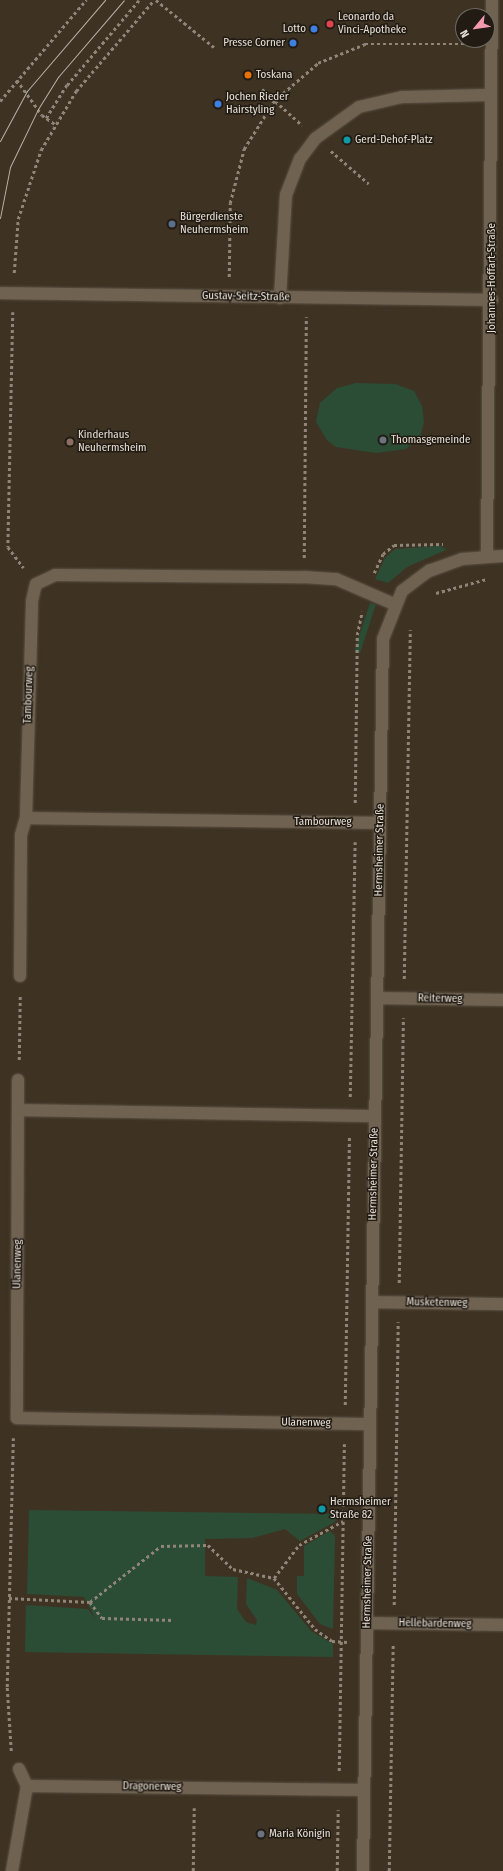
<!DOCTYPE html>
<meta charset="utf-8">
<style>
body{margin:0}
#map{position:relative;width:503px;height:1871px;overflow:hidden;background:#3e3323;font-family:"Fira Sans Condensed",sans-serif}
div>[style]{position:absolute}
.green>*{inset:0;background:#2b4d35;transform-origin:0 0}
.path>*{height:2.5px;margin-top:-1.25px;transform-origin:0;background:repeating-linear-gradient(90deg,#8f8679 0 3px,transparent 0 6px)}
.roads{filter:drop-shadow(0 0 1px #5b5144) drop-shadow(0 0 1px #5b5144)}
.lane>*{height:12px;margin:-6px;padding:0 6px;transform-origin:6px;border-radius:6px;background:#6f6251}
.street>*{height:12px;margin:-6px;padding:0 6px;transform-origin:6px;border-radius:6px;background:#6f6251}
.secondary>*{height:12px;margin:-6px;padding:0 6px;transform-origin:6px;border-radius:6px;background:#6f6251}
.tram>*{height:1px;margin:-0.5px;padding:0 0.5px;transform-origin:0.5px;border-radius:0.5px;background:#bbb3a7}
.dots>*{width:11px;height:11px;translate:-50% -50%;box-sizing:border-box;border:2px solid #211b14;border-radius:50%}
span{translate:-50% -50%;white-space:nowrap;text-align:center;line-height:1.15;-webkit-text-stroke:3px #211b14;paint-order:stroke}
.poi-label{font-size:11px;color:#e7e0d6}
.left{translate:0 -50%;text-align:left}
.right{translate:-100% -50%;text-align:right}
.street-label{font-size:11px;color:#e7e0d6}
.north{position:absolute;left:455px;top:8px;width:40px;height:40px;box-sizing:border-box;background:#211b14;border:1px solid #706a62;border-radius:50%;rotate:241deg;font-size:11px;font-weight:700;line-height:16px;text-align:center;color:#e7e0d6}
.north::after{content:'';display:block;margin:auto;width:14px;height:18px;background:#f29aae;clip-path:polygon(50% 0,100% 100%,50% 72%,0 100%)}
</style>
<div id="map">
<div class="green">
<i style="clip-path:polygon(356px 383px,395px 384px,414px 391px,422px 406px,424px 422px,420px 437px,406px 449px,376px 453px,336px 447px,327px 440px,316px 422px,320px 403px,337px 388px)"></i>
<i style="clip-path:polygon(441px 546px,446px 550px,407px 567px,388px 583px,375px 579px,385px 558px,395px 549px)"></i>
<i style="left:370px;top:603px;width:6px;height:51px;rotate:18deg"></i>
<i style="clip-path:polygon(29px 1510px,336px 1514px,335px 1522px,300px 1541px,285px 1529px,252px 1538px,205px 1539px,205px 1576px,238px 1577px,237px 1609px,246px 1622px,256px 1625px,257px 1620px,246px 1604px,247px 1578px,277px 1590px,311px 1631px,333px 1644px,333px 1657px,25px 1652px,26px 1605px,88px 1609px,96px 1620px,84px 1597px,27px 1594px)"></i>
<i style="clip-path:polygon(330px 1531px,335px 1536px,333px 1629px,320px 1624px,297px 1594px,297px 1576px,304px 1576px,304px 1546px)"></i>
</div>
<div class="path">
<i style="left:156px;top:0;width:76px;rotate:39.1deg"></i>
<i style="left:17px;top:80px;width:43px;rotate:54.5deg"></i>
<i style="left:42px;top:115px;width:16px;rotate:35deg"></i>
<i style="left:262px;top:89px;width:54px;rotate:42deg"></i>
<i style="left:0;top:101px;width:133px;rotate:-49.6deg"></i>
<i style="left:46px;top:118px;width:39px;rotate:-58deg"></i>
<i style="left:67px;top:85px;width:111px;rotate:-49.7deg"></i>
<i style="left:331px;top:151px;width:50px;rotate:41deg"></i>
<i style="left:14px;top:273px;width:54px;rotate:-85.8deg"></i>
<i style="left:18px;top:219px;width:73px;rotate:-71.6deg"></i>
<i style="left:41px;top:150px;width:69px;rotate:-59.3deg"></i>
<i style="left:76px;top:91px;width:120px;rotate:-49.4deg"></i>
<i style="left:229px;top:277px;width:74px;rotate:-89.2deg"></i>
<i style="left:230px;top:203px;width:56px;rotate:-75.5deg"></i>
<i style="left:244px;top:149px;width:57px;rotate:-58deg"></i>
<i style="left:274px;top:101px;width:58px;rotate:-40.8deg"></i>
<i style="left:318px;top:63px;width:51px;rotate:-22deg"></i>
<i style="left:365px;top:44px;width:108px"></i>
<i style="left:13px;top:312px;width:235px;rotate:91.2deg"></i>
<i style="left:8px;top:547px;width:26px;rotate:53deg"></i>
<i style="left:304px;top:558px;width:241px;rotate:-89.5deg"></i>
<i style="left:374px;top:573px;width:21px;rotate:-65deg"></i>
<i style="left:383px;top:554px;width:14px;rotate:-39deg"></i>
<i style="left:394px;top:545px;width:49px;rotate:-1.2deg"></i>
<i style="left:436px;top:593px;width:53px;rotate:-15.4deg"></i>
<i style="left:355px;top:803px;width:168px;rotate:-89.3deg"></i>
<i style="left:357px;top:635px;width:24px;rotate:-78deg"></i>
<i style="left:404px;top:979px;width:349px;rotate:-89deg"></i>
<i style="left:19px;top:1060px;width:65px;rotate:-89.1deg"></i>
<i style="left:350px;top:1097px;width:255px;rotate:-88.9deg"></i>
<i style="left:399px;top:1283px;width:265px;rotate:-89.1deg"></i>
<i style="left:345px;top:1405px;width:269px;rotate:-89.1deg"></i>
<i style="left:274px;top:1578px;width:41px;rotate:-52.9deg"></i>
<i style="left:299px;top:1545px;width:50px;rotate:-28.6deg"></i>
<i style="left:9px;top:1598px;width:81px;rotate:2.8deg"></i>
<i style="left:90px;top:1602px;width:90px;rotate:-38.3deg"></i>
<i style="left:161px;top:1546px;width:47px;rotate:-1.2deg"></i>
<i style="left:208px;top:1545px;width:35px;rotate:44deg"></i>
<i style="left:233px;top:1569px;width:42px;rotate:12.4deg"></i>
<i style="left:274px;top:1578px;width:65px;rotate:51.2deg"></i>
<i style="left:315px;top:1629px;width:21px;rotate:35deg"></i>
<i style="left:332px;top:1641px;width:15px;rotate:4deg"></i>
<i style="left:90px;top:1602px;width:20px;rotate:53deg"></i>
<i style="left:102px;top:1618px;width:72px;rotate:1.6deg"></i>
<i style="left:394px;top:1605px;width:283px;rotate:-89.2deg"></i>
<i style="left:11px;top:1751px;width:64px;rotate:-93.6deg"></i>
<i style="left:7px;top:1687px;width:249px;rotate:-88.6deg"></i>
<i style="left:339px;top:1771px;width:327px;rotate:-89.1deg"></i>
<i style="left:193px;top:1871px;width:63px;rotate:-89.1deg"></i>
<i style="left:337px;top:1871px;width:61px;rotate:-89.1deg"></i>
<i style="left:389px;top:1871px;width:227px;rotate:-89deg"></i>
</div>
<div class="roads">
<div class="lane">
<i style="left:280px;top:298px;width:103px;rotate:-86.7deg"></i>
<i style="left:286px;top:195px;width:39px;rotate:-69deg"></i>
<i style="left:300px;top:159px;width:26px;rotate:-53deg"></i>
<i style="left:316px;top:138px;width:53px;rotate:-35.8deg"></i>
<i style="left:359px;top:107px;width:44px;rotate:-13.1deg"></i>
<i style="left:402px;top:97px;width:89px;rotate:-1.3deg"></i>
</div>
<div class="street">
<i style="left:0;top:293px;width:492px;rotate:0.8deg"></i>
<i style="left:487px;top:557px;width:557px;rotate:-89.49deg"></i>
<i style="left:26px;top:818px;width:354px;rotate:0.8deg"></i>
<i style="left:20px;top:976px;width:141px;rotate:-89.6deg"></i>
<i style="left:21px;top:835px;width:18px;rotate:-74deg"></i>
<i style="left:26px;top:818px;width:217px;rotate:-88.4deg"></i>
<i style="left:32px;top:601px;width:17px;rotate:-77deg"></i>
<i style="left:36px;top:584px;width:21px;rotate:-25deg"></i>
<i style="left:55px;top:575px;width:249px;rotate:0.5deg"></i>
<i style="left:304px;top:577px;width:32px;rotate:4deg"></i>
<i style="left:336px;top:579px;width:63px;rotate:23.3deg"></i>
<i style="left:377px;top:998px;width:126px;rotate:0.9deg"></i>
<i style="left:18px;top:1080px;width:338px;rotate:90.2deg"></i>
<i style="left:17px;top:1418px;width:353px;rotate:1deg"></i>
<i style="left:20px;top:1110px;width:355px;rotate:1deg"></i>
<i style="left:372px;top:1302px;width:131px;rotate:0.9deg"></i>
<i style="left:368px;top:1623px;width:135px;rotate:0.8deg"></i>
<i style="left:19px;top:1769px;width:19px;rotate:65deg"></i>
<i style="left:27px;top:1786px;width:337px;rotate:0.7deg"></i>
<i style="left:12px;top:1871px;width:86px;rotate:-80deg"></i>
</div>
<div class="secondary">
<i style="left:363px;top:1871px;width:1232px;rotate:-89.07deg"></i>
<i style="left:383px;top:639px;width:52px;rotate:-68.4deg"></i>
<i style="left:402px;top:591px;width:34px;rotate:-37deg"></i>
<i style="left:429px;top:571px;width:35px;rotate:-20deg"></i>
<i style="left:462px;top:559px;width:41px;rotate:-4.2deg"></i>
</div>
</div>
<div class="tram">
<i style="left:0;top:141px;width:57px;rotate:-61.6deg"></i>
<i style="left:27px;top:91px;width:120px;rotate:-49.4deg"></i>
<i style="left:0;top:218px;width:52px;rotate:-78.9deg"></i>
<i style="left:10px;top:167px;width:64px;rotate:-64.2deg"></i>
<i style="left:38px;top:109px;width:38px;rotate:-58deg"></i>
<i style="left:58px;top:77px;width:101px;rotate:-49.4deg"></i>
</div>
<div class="dots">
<i style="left:330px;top:24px;background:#e0444e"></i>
<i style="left:314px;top:29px;background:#3f7fe0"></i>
<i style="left:293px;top:43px;background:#3f7fe0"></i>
<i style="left:248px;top:75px;background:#e8710a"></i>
<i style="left:218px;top:104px;background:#3f7fe0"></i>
<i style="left:347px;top:140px;background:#0f9aa8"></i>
<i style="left:172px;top:224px;background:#5c6f8a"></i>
<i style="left:383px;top:440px;background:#6b7280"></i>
<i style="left:70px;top:442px;background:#8d6e63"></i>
<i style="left:322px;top:1509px;background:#0f9aa8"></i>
<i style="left:261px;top:1834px;background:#6b7280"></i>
</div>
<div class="poi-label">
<span class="left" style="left:338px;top:24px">Leonardo da<br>Vinci-Apotheke</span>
<span class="right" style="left:306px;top:29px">Lotto</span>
<span class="right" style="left:285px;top:43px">Presse Corner</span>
<span class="left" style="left:256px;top:75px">Toskana</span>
<span class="left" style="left:226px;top:104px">Jochen Rieder<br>Hairstyling</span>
<span class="left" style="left:355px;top:140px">Gerd-Dehof-Platz</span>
<span class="left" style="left:180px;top:224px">Bürgerdienste<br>Neuhermsheim</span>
<span class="left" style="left:78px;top:442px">Kinderhaus<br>Neuhermsheim</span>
<span class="left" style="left:391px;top:440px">Thomasgemeinde</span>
<span class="left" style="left:330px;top:1509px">Hermsheimer<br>Straße 82</span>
<span class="left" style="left:269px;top:1834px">Maria Königin</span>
</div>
<div class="street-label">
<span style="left:492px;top:278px;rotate:-90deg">Johannes-Hoffart-Straße</span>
<span style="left:246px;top:297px;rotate:1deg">Gustav-Seitz-Straße</span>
<span style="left:29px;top:695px;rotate:-88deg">Tambourweg</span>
<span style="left:323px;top:822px">Tambourweg</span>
<span style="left:380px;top:850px;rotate:-89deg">Hermsheimer Straße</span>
<span style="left:440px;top:999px;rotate:1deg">Reiterweg</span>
<span style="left:374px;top:1174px;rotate:-89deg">Hermsheimer Straße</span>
<span style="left:18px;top:1264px;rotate:-89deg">Ulanenweg</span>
<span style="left:437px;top:1303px;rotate:1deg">Musketenweg</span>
<span style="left:306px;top:1423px;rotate:1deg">Ulanenweg</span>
<span style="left:368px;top:1582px;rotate:-89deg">Hermsheimer Straße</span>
<span style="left:435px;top:1624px;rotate:1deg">Hellebardenweg</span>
<span style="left:152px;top:1787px;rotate:1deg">Dragonerweg</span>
</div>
<div class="north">N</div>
</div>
